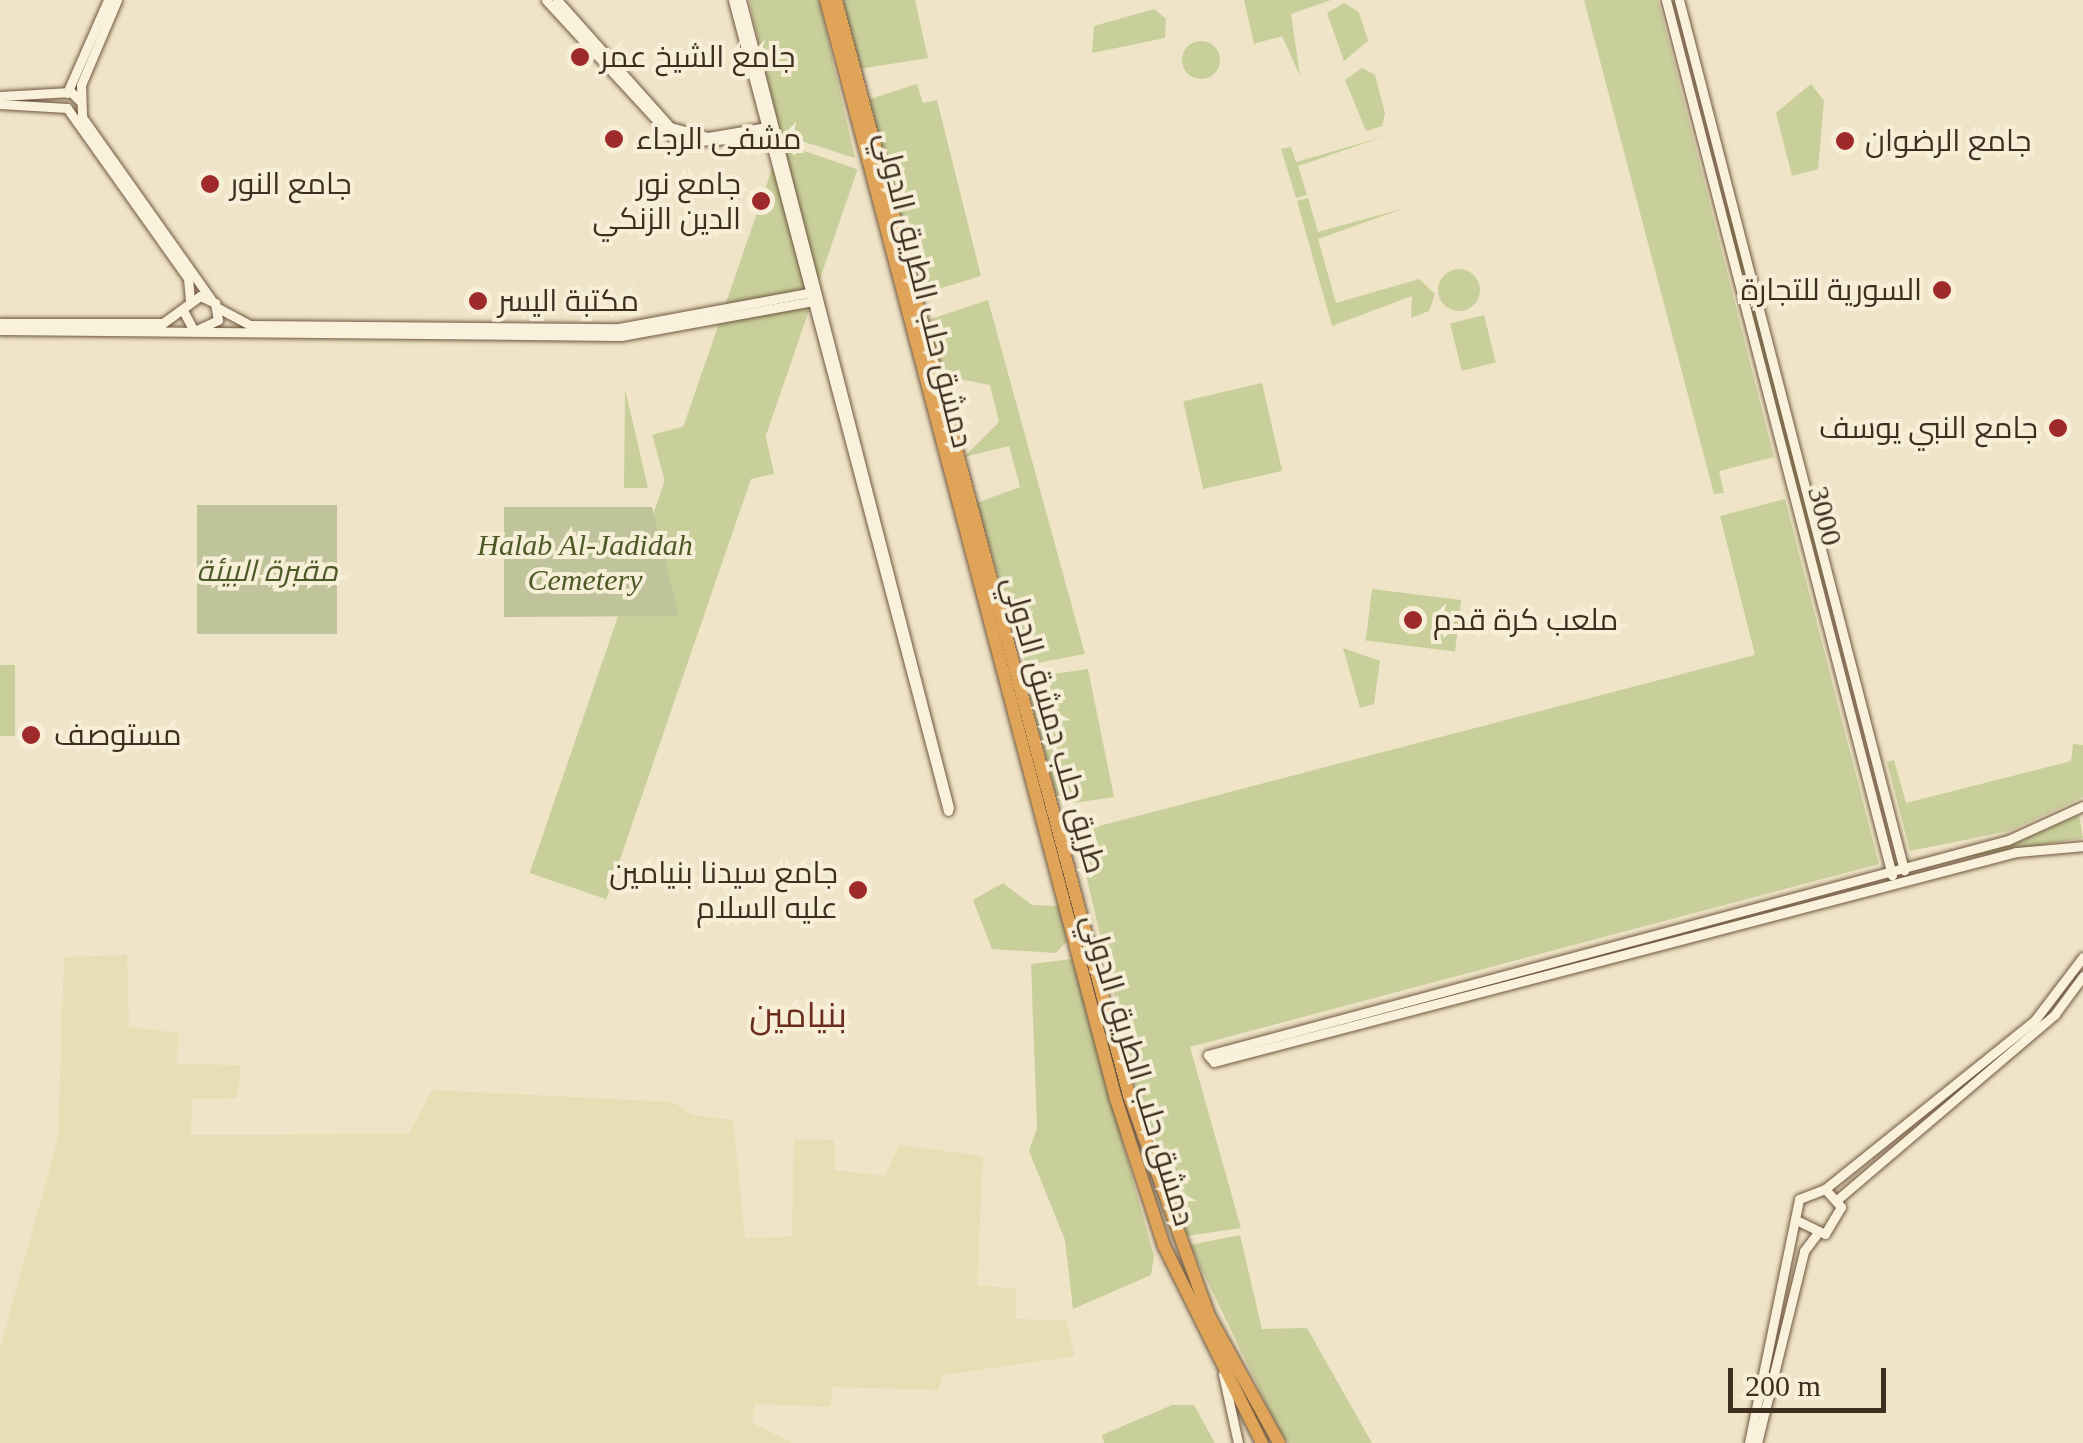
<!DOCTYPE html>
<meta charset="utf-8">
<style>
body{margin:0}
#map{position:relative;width:2083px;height:1443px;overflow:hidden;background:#f0e4c8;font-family:"Times New Roman",Cairo,serif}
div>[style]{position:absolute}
.farmland>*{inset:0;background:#e6deb5}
.green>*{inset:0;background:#c9cf9b;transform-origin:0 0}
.round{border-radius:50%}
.cemetery>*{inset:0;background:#bfc49a;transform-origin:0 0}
.roads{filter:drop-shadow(0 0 2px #6f573f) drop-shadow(0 0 2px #6f573f)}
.secondary>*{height:9px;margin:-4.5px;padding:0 4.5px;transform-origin:4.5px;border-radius:4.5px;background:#faf1dc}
.highway>*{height:12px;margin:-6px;padding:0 6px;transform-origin:6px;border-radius:6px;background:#e0a458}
.dots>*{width:28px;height:28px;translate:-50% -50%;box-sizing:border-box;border:5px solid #f7eed8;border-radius:50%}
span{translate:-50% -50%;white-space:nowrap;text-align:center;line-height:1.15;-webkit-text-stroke:8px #f7eed8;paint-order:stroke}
.poi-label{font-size:30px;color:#3d2e20}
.left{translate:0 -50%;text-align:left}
.right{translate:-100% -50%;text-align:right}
.street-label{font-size:30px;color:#3d2e20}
.park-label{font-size:30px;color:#4d5a26;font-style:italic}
.quarter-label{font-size:35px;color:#6b2e1e}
.scale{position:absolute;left:1728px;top:1368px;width:158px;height:45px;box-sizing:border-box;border:5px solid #3d2e20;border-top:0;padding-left:12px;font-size:30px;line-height:35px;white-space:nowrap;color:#3d2e20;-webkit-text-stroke:8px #f7eed8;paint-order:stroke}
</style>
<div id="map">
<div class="farmland">
<i style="clip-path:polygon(127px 955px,129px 1027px,178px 1033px,177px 1064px,241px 1065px,237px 1098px,192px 1099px,191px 1135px,409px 1134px,432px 1090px,673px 1102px,692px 1115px,733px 1120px,745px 1239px,792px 1236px,794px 1139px,834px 1140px,834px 1170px,885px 1176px,899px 1145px,983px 1156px,977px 1285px,1016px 1289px,1016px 1319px,1066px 1320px,1075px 1356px,943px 1375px,938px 1390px,832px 1387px,831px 1407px,754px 1404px,753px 1423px,792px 1443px,0 1443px,0 1348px,58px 1138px,64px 957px)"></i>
</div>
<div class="green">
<i style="clip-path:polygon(749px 0,819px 0,855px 158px,779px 134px)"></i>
<i style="clip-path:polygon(842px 0,915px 0,928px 58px,859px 69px)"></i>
<i style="clip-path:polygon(1244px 0,1331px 0,1291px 14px,1300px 76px,1282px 36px,1254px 44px)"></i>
<i style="clip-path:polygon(1584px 0,1658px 0,1774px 457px,1719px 471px,1724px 493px,1714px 494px)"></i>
<i style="clip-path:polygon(1344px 3px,1359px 12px,1368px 41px,1344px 61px,1327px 13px)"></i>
<i style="clip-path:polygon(1154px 9px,1166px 19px,1165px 38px,1092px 53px,1094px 26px)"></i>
<i class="round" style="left:1182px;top:41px;width:38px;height:38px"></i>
<i style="clip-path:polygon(1362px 68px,1375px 75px,1385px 113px,1382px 126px,1366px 131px,1345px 80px)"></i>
<i style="clip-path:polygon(917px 84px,923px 103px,937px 100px,981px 276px,935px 290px,914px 275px,867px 100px)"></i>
<i style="clip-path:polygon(1811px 84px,1824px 101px,1818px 169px,1792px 176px,1776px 113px)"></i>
<i style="clip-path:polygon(1386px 136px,1298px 166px,1307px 195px,1296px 198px,1281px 149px,1291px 147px,1296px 162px)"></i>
<i style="left:781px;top:143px;width:81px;height:772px;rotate:19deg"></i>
<i style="clip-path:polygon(1308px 198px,1318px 232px,1405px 208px,1318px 239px,1336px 303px,1419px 279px,1435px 294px,1429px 311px,1411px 318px,1412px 296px,1332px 326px,1297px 201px)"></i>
<i style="clip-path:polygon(1729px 210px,1828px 594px,1826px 596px,1725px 211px)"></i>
<i class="round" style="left:1438px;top:269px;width:42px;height:42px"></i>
<i style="clip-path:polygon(988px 300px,1085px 654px,1026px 665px,976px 503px,1020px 487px,1009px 446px,964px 457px,999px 422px,990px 385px,943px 376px,928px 320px)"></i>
<i style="left:1484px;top:315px;width:49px;height:35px;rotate:76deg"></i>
<i style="left:1262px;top:383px;width:90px;height:81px;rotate:77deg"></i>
<i style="clip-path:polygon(625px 389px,648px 488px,624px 488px)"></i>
<i style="left:689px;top:425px;width:69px;height:38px;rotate:75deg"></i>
<i style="left:763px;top:425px;width:50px;height:65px;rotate:77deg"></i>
<i style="clip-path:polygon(1785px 499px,1879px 864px,1190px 1047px,1241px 1228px,1186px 1236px,1137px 1093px,1076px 832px,1755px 655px,1720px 516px)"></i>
<i style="left:1372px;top:589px;width:90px;height:52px;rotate:7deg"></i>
<i style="clip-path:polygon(1343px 648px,1380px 661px,1374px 704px,1360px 708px)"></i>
<i style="left:0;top:665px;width:15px;height:71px"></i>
<i style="clip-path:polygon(1088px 669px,1114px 797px,1067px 804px,1056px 795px,1025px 678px)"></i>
<i style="clip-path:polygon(2073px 744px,2083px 745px,2083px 797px,2009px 831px,1910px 851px,1887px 762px,1894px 760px,1906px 803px,2071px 761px)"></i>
<i style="clip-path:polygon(2079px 815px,2083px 838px,1946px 861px,2018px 842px)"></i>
<i style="clip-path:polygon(1003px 883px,1032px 905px,1058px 906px,1067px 941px,1056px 953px,992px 949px,973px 900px)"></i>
<i style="clip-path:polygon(1072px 959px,1154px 1256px,1151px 1275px,1073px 1309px,1065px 1240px,1029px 1151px,1037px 1128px,1031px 964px)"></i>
<i style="clip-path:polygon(1240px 1235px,1262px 1329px,1307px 1328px,1372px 1443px,1288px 1443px,1278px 1428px,1190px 1245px)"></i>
<i style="clip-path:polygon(1172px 1405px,1194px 1405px,1215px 1443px,1104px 1443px,1102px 1435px)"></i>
</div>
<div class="cemetery">
<i style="left:337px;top:505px;width:129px;height:140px;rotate:90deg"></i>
<i style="clip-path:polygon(504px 507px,652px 507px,679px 616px,504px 617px)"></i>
</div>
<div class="roads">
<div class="secondary">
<i style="left:117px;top:0;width:92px;rotate:113deg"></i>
<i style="left:81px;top:85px;width:32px;rotate:88deg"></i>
<i style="left:82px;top:117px;width:223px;rotate:54.7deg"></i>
<i style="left:546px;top:0;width:193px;rotate:47.3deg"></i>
<i style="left:677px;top:142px;width:92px;rotate:-3.1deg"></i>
<i style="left:557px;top:0;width:170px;rotate:48.3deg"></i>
<i style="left:670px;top:127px;width:39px;rotate:15deg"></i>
<i style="left:708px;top:137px;width:60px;rotate:-9.6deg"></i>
<i style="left:733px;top:0;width:839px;rotate:75.15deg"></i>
<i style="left:741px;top:0;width:834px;rotate:75.56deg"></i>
<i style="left:1666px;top:0;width:904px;rotate:75.52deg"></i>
<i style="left:1679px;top:0;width:899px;rotate:75.5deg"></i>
<i style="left:67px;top:93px;width:102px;rotate:-66.2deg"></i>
<i style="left:0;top:96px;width:71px;rotate:-3.2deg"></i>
<i style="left:71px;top:92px;width:11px;rotate:45deg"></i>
<i style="left:0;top:104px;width:67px;rotate:3.4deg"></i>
<i style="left:67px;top:108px;width:209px;rotate:54.6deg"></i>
<i style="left:188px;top:278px;width:22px;rotate:85deg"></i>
<i style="left:218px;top:308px;width:36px;rotate:28deg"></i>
<i style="left:250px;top:325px;width:369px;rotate:0.5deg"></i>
<i style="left:619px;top:328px;width:191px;rotate:-10.5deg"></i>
<i style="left:0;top:323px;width:163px"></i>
<i style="left:163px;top:323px;width:46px;rotate:-36.1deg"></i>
<i style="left:200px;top:296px;width:17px;rotate:25deg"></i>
<i style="left:215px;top:303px;width:17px;rotate:80deg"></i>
<i style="left:218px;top:320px;width:26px;rotate:155deg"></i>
<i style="left:194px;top:331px;width:24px;rotate:-118deg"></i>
<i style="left:0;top:330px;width:621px;rotate:0.55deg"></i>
<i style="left:621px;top:336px;width:191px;rotate:-10.3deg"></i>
<i style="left:2083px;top:806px;width:82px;rotate:155.6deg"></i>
<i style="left:2008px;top:840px;width:828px;rotate:164.96deg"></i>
<i style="left:1208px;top:1055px;width:9px;rotate:49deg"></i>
<i style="left:1214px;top:1062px;width:829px;rotate:-14.67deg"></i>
<i style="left:2016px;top:852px;width:67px;rotate:-5.1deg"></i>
<i style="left:1825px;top:1189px;width:270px;rotate:-38.8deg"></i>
<i style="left:2035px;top:1020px;width:79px;rotate:-52.7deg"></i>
<i style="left:1838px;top:1199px;width:285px;rotate:-40.4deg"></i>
<i style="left:2055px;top:1014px;width:47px;rotate:-53.6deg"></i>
<i style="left:1223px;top:1374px;width:71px;rotate:77.7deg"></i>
<i style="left:1749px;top:1443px;width:249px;rotate:-78.4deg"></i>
<i style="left:1799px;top:1199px;width:28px;rotate:-21deg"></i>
<i style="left:1825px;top:1189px;width:24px;rotate:48deg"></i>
<i style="left:1841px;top:1207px;width:31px;rotate:121deg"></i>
<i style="left:1825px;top:1234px;width:32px;rotate:-154deg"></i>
<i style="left:1757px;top:1443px;width:198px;rotate:-76.2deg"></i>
<i style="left:1804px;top:1251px;width:20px;rotate:-53deg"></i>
</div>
<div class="highway">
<i style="left:826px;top:0;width:1137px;rotate:75.22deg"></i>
<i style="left:1116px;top:1099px;width:155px;rotate:71.9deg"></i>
<i style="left:1164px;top:1246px;width:220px;rotate:63.6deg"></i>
<i style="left:836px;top:0;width:1134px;rotate:75.02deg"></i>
<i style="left:1129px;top:1095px;width:235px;rotate:70.1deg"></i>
<i style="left:1209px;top:1316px;width:145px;rotate:61.1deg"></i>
</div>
</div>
<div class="dots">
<i style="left:580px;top:57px;background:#9e2a2b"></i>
<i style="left:614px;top:139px;background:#9e2a2b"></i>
<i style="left:1845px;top:141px;background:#9e2a2b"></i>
<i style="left:210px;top:184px;background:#9e2a2b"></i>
<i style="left:761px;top:201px;background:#9e2a2b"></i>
<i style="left:1942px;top:290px;background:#9e2a2b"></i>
<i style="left:478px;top:301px;background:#9e2a2b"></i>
<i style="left:2058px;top:428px;background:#9e2a2b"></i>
<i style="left:1413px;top:620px;background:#9e2a2b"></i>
<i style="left:31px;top:735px;background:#9e2a2b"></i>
<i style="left:858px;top:890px;background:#9e2a2b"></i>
</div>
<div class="poi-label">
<span class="left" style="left:600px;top:57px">جامع الشيخ عمر</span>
<span class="left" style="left:636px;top:139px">مشفى الرجاء</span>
<span class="left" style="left:1865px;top:141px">جامع الرضوان</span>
<span class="left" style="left:230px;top:184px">جامع النور</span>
<span class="right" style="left:741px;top:201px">جامع نور<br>الدين الزنكي</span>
<span class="right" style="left:1922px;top:290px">السورية للتجارة</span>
<span class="left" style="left:498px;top:301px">مكتبة اليسر</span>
<span class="right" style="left:2038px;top:428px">جامع النبي يوسف</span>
<span class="left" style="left:1433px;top:620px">ملعب كرة قدم</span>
<span class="left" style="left:54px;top:735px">مستوصف</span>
<span class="right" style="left:838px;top:890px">جامع سيدنا بنيامين<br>عليه السلام</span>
</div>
<div class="street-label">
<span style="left:924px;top:290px;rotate:76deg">دمشق حلب الطريق الدولي</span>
<span style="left:1825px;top:516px;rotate:75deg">3000</span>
<span style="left:1054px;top:725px;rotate:74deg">طريق حلب دمشق الدولي</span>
<span style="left:1138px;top:1070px;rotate:73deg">دمشق حلب الطريق الدولي</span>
</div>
<div class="park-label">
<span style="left:585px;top:562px">Halab Al-Jadidah<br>Cemetery</span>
<span style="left:267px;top:571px">مقبرة البيئة</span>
</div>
<div class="quarter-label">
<span style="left:798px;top:1016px">بنيامين</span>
</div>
<div class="scale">200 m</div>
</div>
